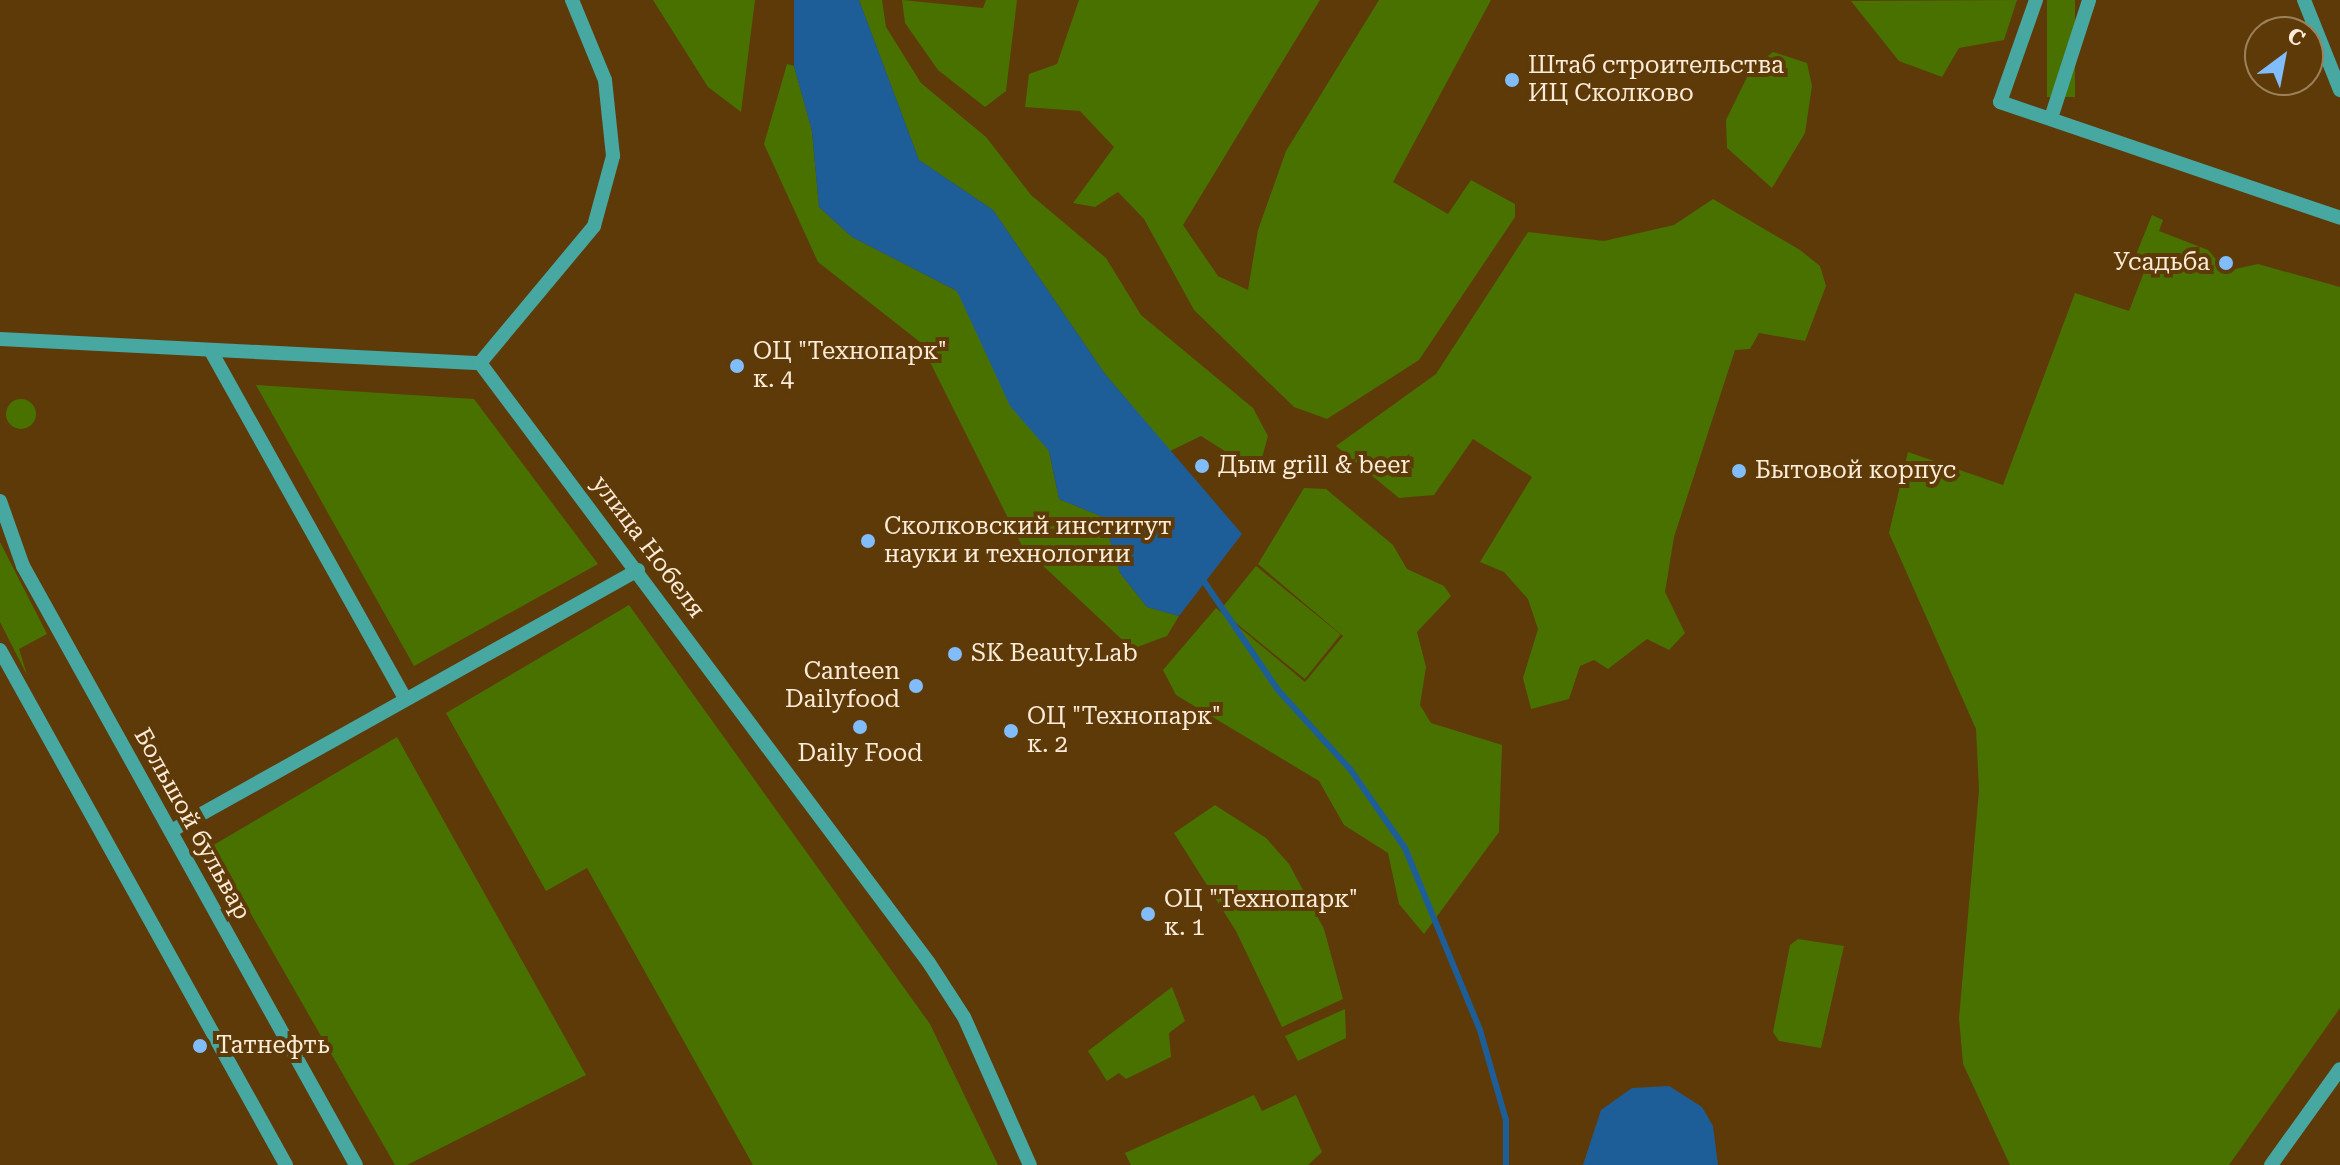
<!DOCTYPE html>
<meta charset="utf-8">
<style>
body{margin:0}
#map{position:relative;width:2340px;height:1165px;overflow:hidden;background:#5d3a08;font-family:"Roboto Serif",serif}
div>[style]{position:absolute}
.green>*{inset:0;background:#497100;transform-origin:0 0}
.round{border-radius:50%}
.water>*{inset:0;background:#1e5e98}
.stream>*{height:6px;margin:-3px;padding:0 3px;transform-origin:3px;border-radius:3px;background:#1e5e98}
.minor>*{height:14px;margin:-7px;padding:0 7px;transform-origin:7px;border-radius:7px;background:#47a7a1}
.dots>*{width:22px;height:22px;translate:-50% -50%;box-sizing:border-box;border:4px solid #5d3a08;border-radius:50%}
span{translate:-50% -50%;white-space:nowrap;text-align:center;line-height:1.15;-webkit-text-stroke:8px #5d3a08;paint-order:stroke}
.poi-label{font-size:24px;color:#fcebd8}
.left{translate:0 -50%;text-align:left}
.right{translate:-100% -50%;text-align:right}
.street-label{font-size:24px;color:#fcebd8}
.north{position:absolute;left:2244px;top:16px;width:80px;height:80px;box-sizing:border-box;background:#5d3a08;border:2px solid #9d815b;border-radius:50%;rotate:32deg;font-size:22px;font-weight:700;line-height:32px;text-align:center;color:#fcebd8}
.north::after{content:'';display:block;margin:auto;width:28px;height:36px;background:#80bdfa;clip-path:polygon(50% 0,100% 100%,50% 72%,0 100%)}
</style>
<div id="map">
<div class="green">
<i style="clip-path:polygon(653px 0,755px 0,741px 112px,708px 87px)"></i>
<i style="clip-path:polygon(859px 0,882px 0,886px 27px,921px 83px,986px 137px,1031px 195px,1106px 258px,1141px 315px,1253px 408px,1268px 436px,1258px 472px,1201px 436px,1170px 451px,1105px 374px,993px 210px,919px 160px)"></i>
<i style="clip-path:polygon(902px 0,983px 8px,986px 0,1017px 0,1006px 91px,985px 107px,938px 70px,905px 23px)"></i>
<i style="clip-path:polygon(1079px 0,1320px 0,1183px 225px,1218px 276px,1248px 290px,1258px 230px,1286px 151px,1379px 0,1491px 0,1393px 182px,1448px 214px,1471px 180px,1515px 204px,1515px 217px,1419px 360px,1327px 419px,1294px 407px,1194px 310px,1144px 219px,1118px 192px,1095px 207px,1073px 203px,1114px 147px,1080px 111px,1025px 107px,1029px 74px,1057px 64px)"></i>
<i style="clip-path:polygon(2017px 0,2004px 40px,1959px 48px,1942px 77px,1899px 61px,1851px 1px)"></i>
<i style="left:2047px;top:0;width:28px;height:97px"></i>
<i style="clip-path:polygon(1773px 52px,1807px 63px,1812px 86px,1805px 133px,1772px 188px,1727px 148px,1726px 120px,1751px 69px)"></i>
<i style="clip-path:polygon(787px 64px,794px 66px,812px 131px,819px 207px,852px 237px,957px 291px,1049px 451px,1059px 499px,1103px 517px,1120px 573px,1147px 607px,1179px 616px,1167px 636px,1132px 649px,1022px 546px,920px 342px,818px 262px,764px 144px)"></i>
<i style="clip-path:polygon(1713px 199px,1800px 250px,1820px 266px,1826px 286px,1805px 341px,1759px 333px,1750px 349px,1735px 350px,1674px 537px,1665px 592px,1685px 633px,1669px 650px,1647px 639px,1608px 669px,1594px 660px,1580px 666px,1569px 699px,1531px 709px,1523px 678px,1538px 629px,1528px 599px,1504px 572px,1480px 562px,1532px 477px,1473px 439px,1434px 495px,1399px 498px,1336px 446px,1436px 374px,1528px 232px,1604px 241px,1674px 225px)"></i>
<i style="clip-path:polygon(2152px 215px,2163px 220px,2159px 231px,2208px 250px,2226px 271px,2258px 264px,2340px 287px,2340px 1008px,2229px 1165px,2010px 1165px,1963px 1064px,1959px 1018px,1979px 790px,1976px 729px,1889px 533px,1908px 452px,2003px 485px,2075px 293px,2129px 311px,2146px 267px,2133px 262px)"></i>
<i style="clip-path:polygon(256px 385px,474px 399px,598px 564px,414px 666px)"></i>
<i class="round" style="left:6px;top:399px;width:30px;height:30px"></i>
<i style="clip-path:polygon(1304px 488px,1326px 489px,1393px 545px,1407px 569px,1444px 586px,1451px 596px,1417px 632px,1426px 667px,1420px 705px,1431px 723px,1502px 745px,1499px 832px,1424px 934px,1399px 904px,1388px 853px,1344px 825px,1319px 781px,1176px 695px,1163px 670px,1216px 608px,1305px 682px,1343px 636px,1258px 564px)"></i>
<i style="clip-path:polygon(0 542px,47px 634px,19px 649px,27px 675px,0 622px)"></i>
<i style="left:1256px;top:566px;width:109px;height:57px;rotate:39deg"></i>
<i style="clip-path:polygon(629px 605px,930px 1024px,998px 1165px,753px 1165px,587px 868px,546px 891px,446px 713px)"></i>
<i style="clip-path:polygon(397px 737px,586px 1075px,407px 1165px,395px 1165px,212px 846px)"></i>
<i style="clip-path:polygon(1215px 805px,1266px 838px,1289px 864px,1324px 929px,1343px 999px,1282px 1027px,1236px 931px,1174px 833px)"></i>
<i style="clip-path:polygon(1798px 939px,1844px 946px,1821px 1048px,1779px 1041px,1773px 1032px,1790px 945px)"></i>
<i style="clip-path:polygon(1172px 987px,1185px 1021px,1169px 1033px,1171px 1057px,1126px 1079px,1119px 1073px,1107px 1081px,1088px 1051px)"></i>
<i style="clip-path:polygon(1345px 1009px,1346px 1038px,1298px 1061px,1285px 1036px)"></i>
<i style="clip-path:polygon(1254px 1095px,1262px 1111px,1296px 1095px,1322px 1152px,1308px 1165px,1131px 1165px,1125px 1153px)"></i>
</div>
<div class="water">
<i style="clip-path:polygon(794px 0,859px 0,919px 160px,993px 210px,1105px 374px,1242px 534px,1179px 616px,1147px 607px,1120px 573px,1103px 517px,1059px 499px,1049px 451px,1010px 406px,957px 291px,852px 237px,819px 207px,812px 131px,794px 66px)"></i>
<i style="clip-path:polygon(1669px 1086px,1702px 1107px,1713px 1126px,1718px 1165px,1583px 1165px,1601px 1110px,1632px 1088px)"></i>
</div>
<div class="stream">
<i style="left:1203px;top:580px;width:133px;rotate:55.7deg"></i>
<i style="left:1278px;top:690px;width:107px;rotate:47.7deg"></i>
<i style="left:1350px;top:769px;width:96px;rotate:55.2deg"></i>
<i style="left:1405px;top:848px;width:197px;rotate:67.6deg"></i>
<i style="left:1480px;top:1030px;width:94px;rotate:73.9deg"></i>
<i style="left:1506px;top:1120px;width:45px;rotate:90deg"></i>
</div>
<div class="minor">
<i style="left:2036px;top:0;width:108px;rotate:109.4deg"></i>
<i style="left:2000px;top:102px;width:359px;rotate:18.8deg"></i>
<i style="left:2304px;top:0;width:97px;rotate:68.2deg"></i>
<i style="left:2051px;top:118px;width:124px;rotate:-72.1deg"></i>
<i style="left:0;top:339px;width:481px;rotate:2.9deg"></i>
<i style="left:212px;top:353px;width:396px;rotate:60.8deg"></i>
<i style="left:480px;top:363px;width:749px;rotate:53.19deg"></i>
<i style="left:929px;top:963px;width:64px;rotate:57.1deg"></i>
<i style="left:964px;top:1017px;width:162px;rotate:66deg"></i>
<i style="left:480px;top:363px;width:178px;rotate:-50.2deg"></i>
<i style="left:594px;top:226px;width:73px;rotate:-74.8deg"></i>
<i style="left:613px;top:156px;width:76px;rotate:-96deg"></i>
<i style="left:605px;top:80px;width:87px;rotate:-112.4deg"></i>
<i style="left:0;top:501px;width:69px;rotate:70.5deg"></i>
<i style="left:23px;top:566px;width:685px;rotate:60.93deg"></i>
<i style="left:0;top:650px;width:589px;rotate:60.95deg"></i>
<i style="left:171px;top:831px;width:535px;rotate:-29.2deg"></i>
<i style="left:2271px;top:1165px;width:118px;rotate:-54.3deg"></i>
</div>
<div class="dots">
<i style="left:1512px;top:80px;background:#80bdfa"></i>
<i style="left:2226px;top:263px;background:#80bdfa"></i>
<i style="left:737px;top:366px;background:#80bdfa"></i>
<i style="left:1202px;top:466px;background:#80bdfa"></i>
<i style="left:1739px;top:471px;background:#80bdfa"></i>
<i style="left:868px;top:541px;background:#80bdfa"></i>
<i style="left:955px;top:654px;background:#80bdfa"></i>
<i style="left:916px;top:686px;background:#80bdfa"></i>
<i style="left:860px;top:727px;background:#80bdfa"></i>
<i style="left:1011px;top:731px;background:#80bdfa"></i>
<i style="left:1148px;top:914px;background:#80bdfa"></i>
<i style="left:200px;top:1046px;background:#80bdfa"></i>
</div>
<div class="poi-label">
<span class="left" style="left:1528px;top:80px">Штаб строительства<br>ИЦ Сколково</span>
<span class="right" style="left:2210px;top:263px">Усадьба</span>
<span class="left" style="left:753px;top:366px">ОЦ "Технопарк"<br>к. 4</span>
<span class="left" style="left:1218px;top:466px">Дым grill &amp; beer</span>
<span class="left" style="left:1755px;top:471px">Бытовой корпус</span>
<span class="left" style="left:884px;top:541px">Сколковский институт<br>науки и технологии</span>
<span class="left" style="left:971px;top:654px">SK Beauty.Lab</span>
<span class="right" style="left:900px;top:686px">Canteen<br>Dailyfood</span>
<span class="left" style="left:1027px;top:731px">ОЦ "Технопарк"<br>к. 2</span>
<span style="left:860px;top:754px">Daily Food</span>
<span class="left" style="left:1164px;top:914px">ОЦ "Технопарк"<br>к. 1</span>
<span class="left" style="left:216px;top:1046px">Татнефть</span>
</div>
<div class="street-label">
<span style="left:648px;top:547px;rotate:53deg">улица Нобеля</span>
<span style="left:192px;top:824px;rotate:61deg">Большой бульвар</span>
</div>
<div class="north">С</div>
</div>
